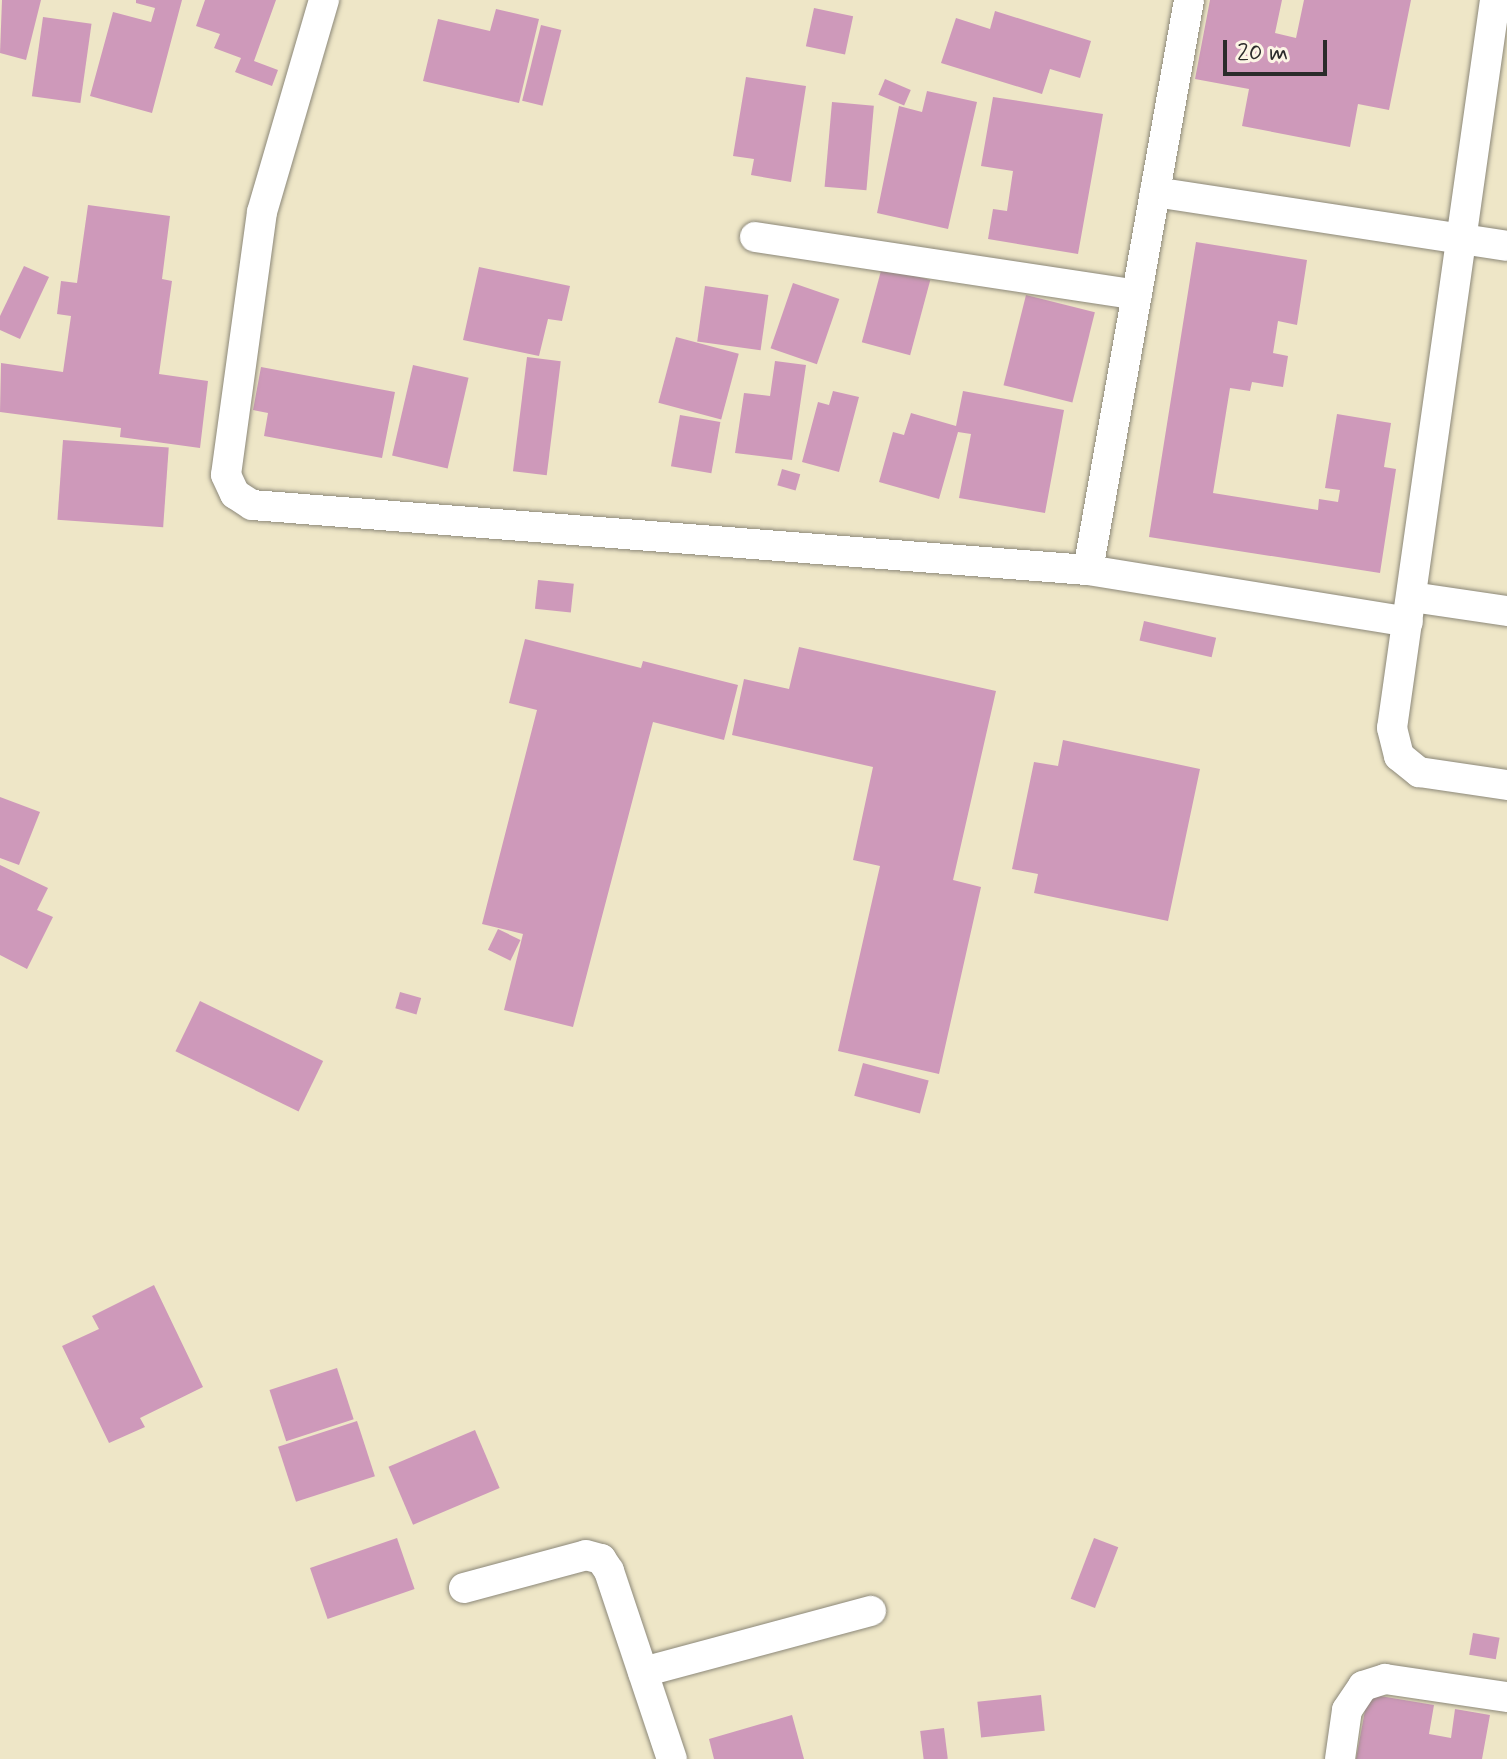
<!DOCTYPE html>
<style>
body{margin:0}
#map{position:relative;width:1507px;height:1759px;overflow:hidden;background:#eee6c7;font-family:Mynerve,sans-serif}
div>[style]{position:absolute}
.building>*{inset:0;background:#ce99ba;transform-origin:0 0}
.roads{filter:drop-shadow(0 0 2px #8c8879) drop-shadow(0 0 2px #8c8879)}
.minor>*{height:30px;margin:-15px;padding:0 15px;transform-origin:15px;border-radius:15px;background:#fff}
span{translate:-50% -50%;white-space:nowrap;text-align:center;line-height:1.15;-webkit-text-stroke:6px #fcf5e5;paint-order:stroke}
.scale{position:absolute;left:1223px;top:40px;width:104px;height:36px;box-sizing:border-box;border:4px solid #2b2b2b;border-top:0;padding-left:10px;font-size:24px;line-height:28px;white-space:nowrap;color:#2b2b2b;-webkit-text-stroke:6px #fcf5e5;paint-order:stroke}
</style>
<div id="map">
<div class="building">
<i style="clip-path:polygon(2px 0,41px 0,26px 60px,0 53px)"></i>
<i style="clip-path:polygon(136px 0,182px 0,152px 113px,90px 96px,113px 12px,151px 22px,155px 8px,136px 3px)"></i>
<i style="clip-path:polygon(205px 0,276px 0,254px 61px,278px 70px,272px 86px,235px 72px,241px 58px,214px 48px,220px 34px,196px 26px)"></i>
<i style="clip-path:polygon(1210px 0,1282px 0,1275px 33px,1296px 38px,1304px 0,1411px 0,1389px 110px,1358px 104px,1350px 147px,1242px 126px,1249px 89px,1195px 79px)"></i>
<i style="left:814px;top:8px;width:40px;height:39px;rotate:12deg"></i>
<i style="clip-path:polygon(496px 9px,539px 19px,519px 103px,423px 81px,438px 19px,490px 31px)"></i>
<i style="clip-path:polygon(995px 11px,1091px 41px,1080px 78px,1050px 69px,1042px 94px,941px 63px,956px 18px,990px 29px)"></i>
<i style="left:43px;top:17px;width:49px;height:80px;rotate:8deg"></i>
<i style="left:541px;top:25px;width:21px;height:78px;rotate:14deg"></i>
<i style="clip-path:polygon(746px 77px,806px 86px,791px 182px,751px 175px,754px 159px,733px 156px)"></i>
<i style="left:885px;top:79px;width:28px;height:17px;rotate:23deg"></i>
<i style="clip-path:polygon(927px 91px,977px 102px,948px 229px,877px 213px,899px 106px,922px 112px)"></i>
<i style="clip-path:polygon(993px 97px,1103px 114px,1078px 254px,988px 239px,993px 209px,1007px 211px,1013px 171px,981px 166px)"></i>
<i style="left:832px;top:102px;width:42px;height:85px;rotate:5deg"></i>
<i style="clip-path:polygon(88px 205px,170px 216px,162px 279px,172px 281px,159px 374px,208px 381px,200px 448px,120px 437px,121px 428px,0 412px,1px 363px,63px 372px,71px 316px,57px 314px,61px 281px,77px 283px)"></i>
<i style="clip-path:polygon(1196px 242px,1307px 260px,1297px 325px,1278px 321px,1273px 353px,1288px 356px,1283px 387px,1252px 382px,1250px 391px,1230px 388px,1213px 493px,1318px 510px,1319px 499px,1338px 502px,1340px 490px,1325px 488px,1337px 414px,1391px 423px,1384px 467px,1396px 469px,1380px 573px,1149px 537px)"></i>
<i style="clip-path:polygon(24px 266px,49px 277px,20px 339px,0 330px,0 316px)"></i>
<i style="clip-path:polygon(479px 267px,570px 286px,562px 321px,548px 319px,539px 356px,463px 340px)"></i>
<i style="left:882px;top:267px;width:50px;height:78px;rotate:15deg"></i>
<i style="left:793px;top:283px;width:49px;height:69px;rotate:19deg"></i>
<i style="left:705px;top:286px;width:64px;height:56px;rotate:8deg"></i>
<i style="left:1026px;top:295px;width:71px;height:93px;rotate:14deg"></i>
<i style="left:676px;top:337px;width:65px;height:68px;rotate:15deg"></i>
<i style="left:527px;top:357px;width:34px;height:115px;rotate:7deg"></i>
<i style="clip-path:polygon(775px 361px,806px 365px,792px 460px,735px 453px,744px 393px,770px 396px)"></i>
<i style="left:413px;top:365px;width:57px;height:93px;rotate:13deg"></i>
<i style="clip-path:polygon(261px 367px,395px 392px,382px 458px,264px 436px,268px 413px,253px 410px)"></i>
<i style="clip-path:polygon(833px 391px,859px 397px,839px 472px,802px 462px,818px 402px,829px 405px)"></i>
<i style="clip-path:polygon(963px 391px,1064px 410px,1045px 513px,959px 498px,971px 434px,958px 432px,939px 499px,879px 482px,893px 432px,904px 435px,911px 413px,956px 426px)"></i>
<i style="left:680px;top:415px;width:41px;height:52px;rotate:10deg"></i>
<i style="left:63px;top:440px;width:106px;height:80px;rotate:4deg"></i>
<i style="left:782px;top:469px;width:19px;height:17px;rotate:16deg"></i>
<i style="left:538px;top:580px;width:36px;height:29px;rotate:6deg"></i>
<i style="left:1144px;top:621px;width:74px;height:20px;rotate:13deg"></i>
<i style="clip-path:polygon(525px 639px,641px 668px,643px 661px,738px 685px,724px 740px,653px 722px,573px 1027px,504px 1010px,523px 934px,482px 924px,537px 710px,509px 703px)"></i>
<i style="clip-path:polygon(799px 647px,996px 691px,953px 880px,981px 887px,939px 1074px,838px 1051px,880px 866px,853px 860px,873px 767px,732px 735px,744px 679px,789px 689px)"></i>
<i style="clip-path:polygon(1063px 740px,1200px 769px,1168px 921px,1034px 893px,1038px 874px,1012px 869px,1034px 762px,1058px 766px)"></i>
<i style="clip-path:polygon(0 797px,40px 812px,19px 865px,0 858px)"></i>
<i style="clip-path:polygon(0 865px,48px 888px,37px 910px,53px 917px,27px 969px,0 955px)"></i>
<i style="left:498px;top:929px;width:25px;height:23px;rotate:26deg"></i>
<i style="left:400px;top:992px;width:22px;height:17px;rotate:16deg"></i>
<i style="left:200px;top:1001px;width:137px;height:56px;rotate:26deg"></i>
<i style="left:863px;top:1063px;width:68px;height:34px;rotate:15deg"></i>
<i style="clip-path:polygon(154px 1285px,203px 1387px,140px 1418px,145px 1427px,109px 1443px,62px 1346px,99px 1329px,92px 1316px)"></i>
<i style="left:337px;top:1368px;width:54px;height:71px;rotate:72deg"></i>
<i style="left:357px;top:1421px;width:58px;height:83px;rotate:72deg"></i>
<i style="left:475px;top:1430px;width:63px;height:94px;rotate:67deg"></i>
<i style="left:397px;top:1538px;width:54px;height:92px;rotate:71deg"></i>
<i style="left:1094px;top:1538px;width:26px;height:65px;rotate:21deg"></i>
<i style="left:1473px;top:1633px;width:27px;height:22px;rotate:10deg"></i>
<i style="clip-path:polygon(1368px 1694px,1434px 1705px,1429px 1734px,1451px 1738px,1455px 1709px,1490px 1715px,1482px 1759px,1356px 1759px)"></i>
<i style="left:1041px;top:1695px;width:36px;height:64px;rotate:84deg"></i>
<i style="clip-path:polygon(792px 1715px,804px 1759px,714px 1759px,709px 1739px)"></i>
<i style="left:944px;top:1728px;width:31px;height:24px;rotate:83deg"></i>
</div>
<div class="roads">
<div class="minor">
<i style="left:324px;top:0;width:221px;rotate:106.3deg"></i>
<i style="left:262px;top:212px;width:265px;rotate:97.8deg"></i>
<i style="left:226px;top:475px;width:21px;rotate:65deg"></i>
<i style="left:235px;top:494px;width:20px;rotate:33deg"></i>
<i style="left:252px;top:505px;width:839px;rotate:4.45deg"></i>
<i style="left:1088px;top:570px;width:579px;rotate:-79.95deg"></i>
<i style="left:1495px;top:0;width:735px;rotate:98.05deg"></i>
<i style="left:1392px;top:728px;width:29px;rotate:76deg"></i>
<i style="left:1399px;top:756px;width:26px;rotate:39deg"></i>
<i style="left:1419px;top:772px;width:89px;rotate:8.4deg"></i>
<i style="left:1155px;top:192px;width:356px;rotate:8.7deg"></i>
<i style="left:755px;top:237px;width:386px;rotate:8.6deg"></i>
<i style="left:1088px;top:570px;width:324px;rotate:9.2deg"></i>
<i style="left:1412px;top:597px;width:96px;rotate:8.4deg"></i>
<i style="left:464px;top:1588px;width:126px;rotate:-15.1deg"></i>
<i style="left:586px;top:1555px;width:16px;rotate:15deg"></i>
<i style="left:601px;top:1559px;width:14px;rotate:56deg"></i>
<i style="left:609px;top:1571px;width:198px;rotate:71.5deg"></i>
<i style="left:643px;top:1672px;width:236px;rotate:-15deg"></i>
<i style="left:1340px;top:1759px;width:49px;rotate:-81.9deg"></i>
<i style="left:1347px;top:1710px;width:29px;rotate:-56deg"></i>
<i style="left:1363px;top:1686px;width:23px;rotate:-18deg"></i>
<i style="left:1385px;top:1679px;width:123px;rotate:8.4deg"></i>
</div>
</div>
<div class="scale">20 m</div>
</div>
